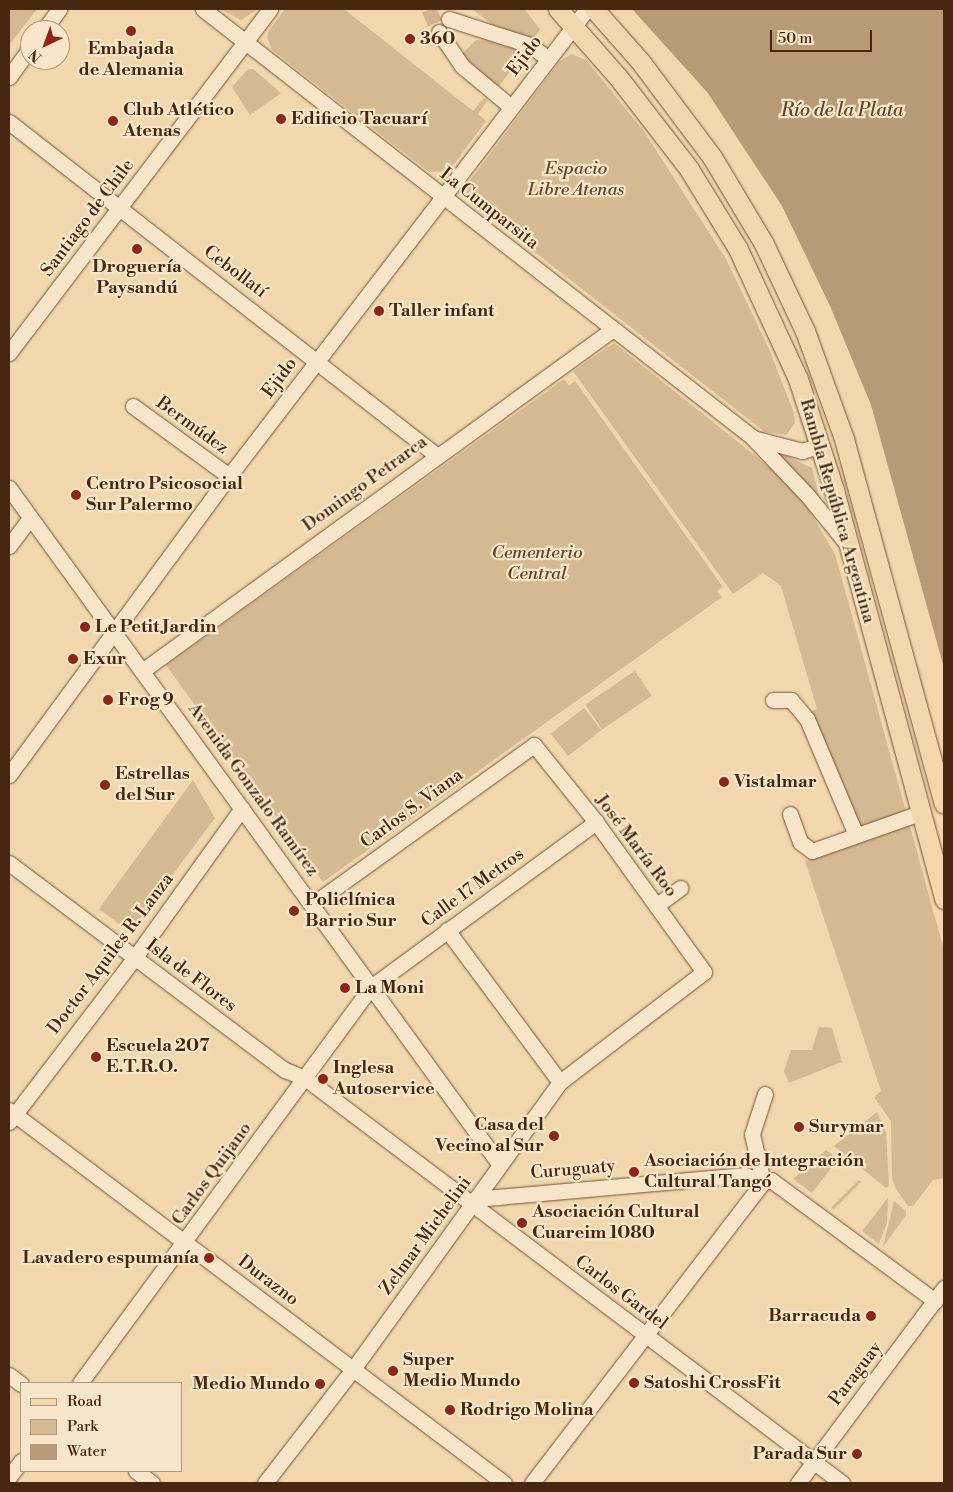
<!DOCTYPE html>
<meta charset="utf-8">
<style>
body{margin:0}
#map{position:relative;width:953px;height:1492px;overflow:hidden;background:#f1d7ab;font-family:"Libre Bodoni",serif}
div>[style]{position:absolute}
.green>*{inset:0;background:#d4b991;transform-origin:0 0}
.water>*{inset:0;background:#b79b76}
.minor-tunnel>*{height:15px;margin-top:-7.5px;transform-origin:0;background:repeating-linear-gradient(90deg,#cfb48c 0 15px,transparent 0 23px)}
.roads{filter:drop-shadow(0 0 1px #725337) drop-shadow(0 0 1px #725337)}
.minor>*{height:15px;margin:-7.5px;padding:0 7.5px;transform-origin:7.5px;border-radius:7.5px;background:#f6e5c8}
.major>*{height:19px;margin:-9.5px;padding:0 9.5px;transform-origin:9.5px;border-radius:9.5px;background:#f1d7ab}
.dots>*{width:14px;height:14px;translate:-50% -50%;box-sizing:border-box;border:2px solid #f6e5c8;border-radius:50%}
span{translate:-50% -50%;white-space:nowrap;text-align:center;line-height:1.15;-webkit-text-stroke:4.5px #f6e5c8;paint-order:stroke}
.poi-label{font-size:18px;color:#472710;font-weight:700}
.left{translate:0 -50%;text-align:left}
.right{translate:-100% -50%;text-align:right}
.street-label{font-size:18px;color:#472710}
.park-label{font-size:18px;color:#63442a;font-style:italic}
.water-label{font-size:19px;color:#63442a;font-style:italic}
.frame{position:absolute;inset:0;border:10px solid #472710;pointer-events:none}
.legend{position:absolute;left:20px;top:1382px;width:162px;height:90px;box-sizing:border-box;background:#f6e5c8;border:1px solid #b0997e;margin:0;padding:6px 9px;list-style:none;font-size:15px;color:#472710}
.legend li{display:flex;align-items:center;gap:10px;height:25px}
.legend b{width:25px;border:1px solid #b0997e}
.north{position:absolute;left:20px;top:20px;width:50px;height:50px;box-sizing:border-box;background:#f6e5c8;border:1px solid #b0997e;border-radius:50%;rotate:222deg;font-size:14px;font-weight:700;line-height:20px;text-align:center;color:#472710}
.north::after{content:'';display:block;margin:auto;width:18px;height:22px;background:#8f2418;clip-path:polygon(50% 0,100% 100%,50% 72%,0 100%)}
.scale{position:absolute;left:770px;top:30px;width:102px;height:22px;box-sizing:border-box;border:2px solid #472710;border-top:0;padding-left:6px;font-size:15px;line-height:18px;white-space:nowrap;color:#472710;-webkit-text-stroke:4px #f6e5c8;paint-order:stroke}
</style>
<div id="map">
<div class="green">
<i style="clip-path:polygon(9px 9px,37px 9px,9px 45px)"></i>
<i style="clip-path:polygon(220px 9px,258px 9px,241px 20px)"></i>
<i style="clip-path:polygon(285px 9px,344px 9px,473px 111px,484px 98px,488px 100px,478px 114px,486px 121px,449px 171px,429px 172px,272px 50px,267px 37px,269px 30px)"></i>
<i style="clip-path:polygon(472px 9px,524px 9px,540px 29px,533px 40px,497px 28px)"></i>
<i style="clip-path:polygon(476px 40px,490px 41px,525px 51px,497px 89px,467px 66px,462px 54px)"></i>
<i style="clip-path:polygon(571px 54px,586px 60px,643px 130px,726px 259px,769px 349px,794px 413px,795px 423px,786px 435px,765px 432px,468px 200px,466px 188px,471px 179px,559px 62px)"></i>
<i style="clip-path:polygon(248px 69px,253px 69px,281px 93px,250px 115px,232px 87px)"></i>
<i style="clip-path:polygon(614px 343px,783px 478px,803px 500px,835px 554px,944px 950px,944px 1178px,933px 1180px,913px 1206px,908px 1206px,896px 1189px,892px 1178px,891px 1121px,874px 1097px,881px 1091px,805px 861px,863px 839px,808px 713px,817px 709px,781px 586px,763px 573px,733px 594px,573px 371px)"></i>
<i style="clip-path:polygon(564px 379px,569px 386px,575px 381px,723px 587px,717px 591px,722px 597px,323px 882px,166px 665px)"></i>
<i style="clip-path:polygon(776px 451px,812px 468px,819px 496px,818px 497px)"></i>
<i style="left:635px;top:671px;width:30px;height:60px;rotate:56deg"></i>
<i style="left:584px;top:708px;width:28px;height:42px;rotate:52deg"></i>
<i style="clip-path:polygon(193px 780px,215px 818px,130px 932px,99px 909px)"></i>
<i style="clip-path:polygon(819px 1027px,832px 1028px,842px 1062px,789px 1083px,784px 1071px,791px 1050px,812px 1050px)"></i>
<i style="clip-path:polygon(877px 1112px,886px 1132px,889px 1186px,886px 1188px,834px 1146px)"></i>
<i style="clip-path:polygon(826px 1150px,838px 1159px,812px 1193px,793px 1179px)"></i>
<i style="left:859px;top:1180px;width:3px;height:39px;rotate:45deg"></i>
<i style="clip-path:polygon(888px 1198px,887px 1222px,879px 1244px,862px 1231px)"></i>
<i style="clip-path:polygon(894px 1201px,906px 1211px,906px 1215px,883px 1247px)"></i>
</div>
<div class="water">
<i style="clip-path:polygon(632px 9px,944px 9px,944px 668px,871px 405px,830px 306px,782px 206px,707px 92px)"></i>
</div>
<div class="minor-tunnel">
<i style="left:429px;top:9px;width:25px;rotate:67deg"></i>
</div>
<div class="roads">
<div class="minor">
<i style="left:203px;top:9px;width:696px;rotate:37.94deg"></i>
<i style="left:752px;top:437px;width:81px;rotate:46.5deg"></i>
<i style="left:808px;top:496px;width:62px;rotate:50.9deg"></i>
<i style="left:449px;top:19px;width:85px;rotate:17.8deg"></i>
<i style="left:530px;top:45px;width:21px;rotate:37deg"></i>
<i style="left:44px;top:30px;width:26px;rotate:-54deg"></i>
<i style="left:439px;top:32px;width:41px;rotate:55.9deg"></i>
<i style="left:462px;top:66px;width:64px;rotate:39.9deg"></i>
<i style="left:9px;top:77px;width:36px;rotate:-54deg"></i>
<i style="left:9px;top:122px;width:541px;rotate:37.95deg"></i>
<i style="left:9px;top:353px;width:432px;rotate:-52.8deg"></i>
<i style="left:133px;top:406px;width:119px;rotate:36.1deg"></i>
<i style="left:753px;top:438px;width:51px;rotate:14.9deg"></i>
<i style="left:802px;top:451px;width:20px;rotate:-18deg"></i>
<i style="left:9px;top:488px;width:836px;rotate:54.05deg"></i>
<i style="left:9px;top:546px;width:35px;rotate:-53deg"></i>
<i style="left:142px;top:671px;width:582px;rotate:-35.98deg"></i>
<i style="left:773px;top:700px;width:18px"></i>
<i style="left:791px;top:700px;width:25px;rotate:50deg"></i>
<i style="left:807px;top:719px;width:126px;rotate:67.1deg"></i>
<i style="left:9px;top:775px;width:371px;rotate:-53.7deg"></i>
<i style="left:229px;top:476px;width:588px;rotate:-52.53deg"></i>
<i style="left:790px;top:814px;width:30px;rotate:70deg"></i>
<i style="left:800px;top:842px;width:15px;rotate:37deg"></i>
<i style="left:812px;top:851px;width:114px;rotate:-19.4deg"></i>
<i style="left:9px;top:863px;width:345px;rotate:36.9deg"></i>
<i style="left:285px;top:1070px;width:22px;rotate:22deg"></i>
<i style="left:305px;top:1078px;width:673px;rotate:37.02deg"></i>
<i style="left:657px;top:905px;width:29px;rotate:-36deg"></i>
<i style="left:447px;top:930px;width:189px;rotate:53.4deg"></i>
<i style="left:9px;top:1110px;width:620px;rotate:37deg"></i>
<i style="left:9px;top:1122px;width:208px;rotate:-52.6deg"></i>
<i style="left:135px;top:957px;width:183px;rotate:-54.3deg"></i>
<i style="left:763px;top:1182px;width:49px;rotate:-102.9deg"></i>
<i style="left:752px;top:1134px;width:42px;rotate:-72deg"></i>
<i style="left:475px;top:1199px;width:271px;rotate:-5.1deg"></i>
<i style="left:745px;top:1175px;width:19px;rotate:21deg"></i>
<i style="left:763px;top:1182px;width:8px;rotate:-14deg"></i>
<i style="left:771px;top:1180px;width:204px;rotate:36.4deg"></i>
<i style="left:9px;top:1375px;width:15px;rotate:37deg"></i>
<i style="left:80px;top:1383px;width:493px;rotate:-53.7deg"></i>
<i style="left:372px;top:986px;width:278px;rotate:-36.2deg"></i>
<i style="left:136px;top:1471px;width:20px;rotate:37deg"></i>
<i style="left:9px;top:1477px;width:20px;rotate:-53deg"></i>
<i style="left:265px;top:1483px;width:144px;rotate:-52.3deg"></i>
<i style="left:353px;top:1369px;width:354px;rotate:-54.2deg"></i>
<i style="left:560px;top:1082px;width:181px;rotate:-37.4deg"></i>
<i style="left:704px;top:972px;width:185px;rotate:-125.8deg"></i>
<i style="left:596px;top:822px;width:99px;rotate:-128.8deg"></i>
<i style="left:534px;top:745px;width:272px;rotate:144.3deg"></i>
<i style="left:532px;top:1483px;width:379px;rotate:-52.5deg"></i>
<i style="left:798px;top:1483px;width:244px;rotate:-53.2deg"></i>
</div>
<div class="major">
<i style="left:558px;top:9px;width:91px;rotate:48.6deg"></i>
<i style="left:618px;top:77px;width:116px;rotate:52.3deg"></i>
<i style="left:689px;top:169px;width:94px;rotate:58.5deg"></i>
<i style="left:738px;top:249px;width:143px;rotate:65.2deg"></i>
<i style="left:798px;top:379px;width:117px;rotate:72deg"></i>
<i style="left:834px;top:490px;width:424px;rotate:74.9deg"></i>
<i style="left:594px;top:9px;width:69px;rotate:48.5deg"></i>
<i style="left:640px;top:61px;width:120px;rotate:53.1deg"></i>
<i style="left:712px;top:157px;width:101px;rotate:59.1deg"></i>
<i style="left:764px;top:244px;width:96px;rotate:64.8deg"></i>
<i style="left:805px;top:331px;width:115px;rotate:70.1deg"></i>
<i style="left:844px;top:439px;width:378px;rotate:74.7deg"></i>
</div>
</div>
<div class="dots">
<i style="left:131px;top:31px;background:#8f2418"></i>
<i style="left:410px;top:39px;background:#8f2418"></i>
<i style="left:281px;top:119px;background:#8f2418"></i>
<i style="left:113px;top:121px;background:#8f2418"></i>
<i style="left:137px;top:249px;background:#8f2418"></i>
<i style="left:379px;top:311px;background:#8f2418"></i>
<i style="left:76px;top:495px;background:#8f2418"></i>
<i style="left:85px;top:627px;background:#8f2418"></i>
<i style="left:73px;top:659px;background:#8f2418"></i>
<i style="left:108px;top:700px;background:#8f2418"></i>
<i style="left:724px;top:782px;background:#8f2418"></i>
<i style="left:105px;top:785px;background:#8f2418"></i>
<i style="left:294px;top:911px;background:#8f2418"></i>
<i style="left:345px;top:988px;background:#8f2418"></i>
<i style="left:96px;top:1057px;background:#8f2418"></i>
<i style="left:323px;top:1079px;background:#8f2418"></i>
<i style="left:799px;top:1127px;background:#8f2418"></i>
<i style="left:554px;top:1136px;background:#8f2418"></i>
<i style="left:634px;top:1172px;background:#8f2418"></i>
<i style="left:522px;top:1223px;background:#8f2418"></i>
<i style="left:209px;top:1258px;background:#8f2418"></i>
<i style="left:871px;top:1316px;background:#8f2418"></i>
<i style="left:393px;top:1371px;background:#8f2418"></i>
<i style="left:634px;top:1383px;background:#8f2418"></i>
<i style="left:320px;top:1384px;background:#8f2418"></i>
<i style="left:450px;top:1410px;background:#8f2418"></i>
<i style="left:857px;top:1454px;background:#8f2418"></i>
</div>
<div class="poi-label">
<span class="left" style="left:420px;top:39px">360</span>
<span style="left:131px;top:60px">Embajada<br>de Alemania</span>
<span class="left" style="left:123px;top:121px">Club Atlético<br>Atenas</span>
<span class="left" style="left:291px;top:119px">Edificio Tacuarí</span>
<span style="left:137px;top:278px">Droguería<br>Paysandú</span>
<span class="left" style="left:389px;top:311px">Taller infant</span>
<span class="left" style="left:86px;top:495px">Centro Psicosocial<br>Sur Palermo</span>
<span class="left" style="left:95px;top:627px">Le Petit Jardin</span>
<span class="left" style="left:83px;top:659px">Exur</span>
<span class="left" style="left:118px;top:700px">Frog 9</span>
<span class="left" style="left:115px;top:785px">Estrellas<br>del Sur</span>
<span class="left" style="left:734px;top:782px">Vistalmar</span>
<span class="left" style="left:305px;top:911px">Policlínica<br>Barrio Sur</span>
<span class="left" style="left:355px;top:988px">La Moni</span>
<span class="left" style="left:106px;top:1057px">Escuela 207<br>E.T.R.O.</span>
<span class="left" style="left:333px;top:1079px">Inglesa<br>Autoservice</span>
<span class="right" style="left:544px;top:1136px">Casa del<br>Vecino al Sur</span>
<span class="left" style="left:809px;top:1127px">Surymar</span>
<span class="left" style="left:644px;top:1172px">Asociación de Integración<br>Cultural Tangó</span>
<span class="left" style="left:532px;top:1223px">Asociación Cultural<br>Cuareim 1080</span>
<span class="right" style="left:199px;top:1258px">Lavadero espumanía</span>
<span class="right" style="left:861px;top:1316px">Barracuda</span>
<span class="left" style="left:403px;top:1371px">Super<br>Medio Mundo</span>
<span class="left" style="left:644px;top:1383px">Satoshi CrossFit</span>
<span class="right" style="left:310px;top:1384px">Medio Mundo</span>
<span class="left" style="left:460px;top:1410px">Rodrigo Molina</span>
<span class="right" style="left:847px;top:1454px">Parada Sur</span>
</div>
<div class="street-label">
<span style="left:525px;top:56px;rotate:-53deg">Ejido</span>
<span style="left:489px;top:209px;rotate:38deg">La Cumparsita</span>
<span style="left:88px;top:218px;rotate:-53deg">Santiago de Chile</span>
<span style="left:235px;top:272px;rotate:37deg">Cebollatí</span>
<span style="left:280px;top:378px;rotate:-53deg">Ejido</span>
<span style="left:192px;top:426px;rotate:36deg">Bermúdez</span>
<span style="left:365px;top:484px;rotate:-36deg">Domingo Petrarca</span>
<span style="left:837px;top:511px;rotate:74deg">Rambla República Argentina</span>
<span style="left:253px;top:790px;rotate:54deg">Avenida Gonzalo Ramírez</span>
<span style="left:412px;top:809px;rotate:-36deg">Carlos S. Viana</span>
<span style="left:636px;top:846px;rotate:53deg">José María Roo</span>
<span style="left:473px;top:888px;rotate:-36deg">Calle 17 Metros</span>
<span style="left:111px;top:954px;rotate:-53deg">Doctor Aquiles R. Lanza</span>
<span style="left:191px;top:976px;rotate:37deg">Isla de Flores</span>
<span style="left:573px;top:1170px;rotate:-5deg">Curuguaty</span>
<span style="left:212px;top:1174px;rotate:-54deg">Carlos Quijano</span>
<span style="left:426px;top:1236px;rotate:-54deg">Zelmar Michelini</span>
<span style="left:268px;top:1281px;rotate:37deg">Durazno</span>
<span style="left:621px;top:1293px;rotate:37deg">Carlos Gardel</span>
<span style="left:856px;top:1374px;rotate:-53deg">Paraguay</span>
</div>
<div class="park-label">
<span style="left:576px;top:180px">Espacio<br>Libre Atenas</span>
<span style="left:537px;top:564px">Cementerio<br>Central</span>
</div>
<div class="water-label">
<span style="left:842px;top:111px">Río de la Plata</span>
</div>
<div class="frame"></div>
<ul class="legend">
<li><b style="height:6px;background:#f1d7ab"></b>Road</li>
<li><b style="height:14px;background:#d4b991"></b>Park</li>
<li><b style="height:14px;background:#b79b76"></b>Water</li>
</ul>
<div class="north">N</div>
<div class="scale">50 m</div>
</div>
